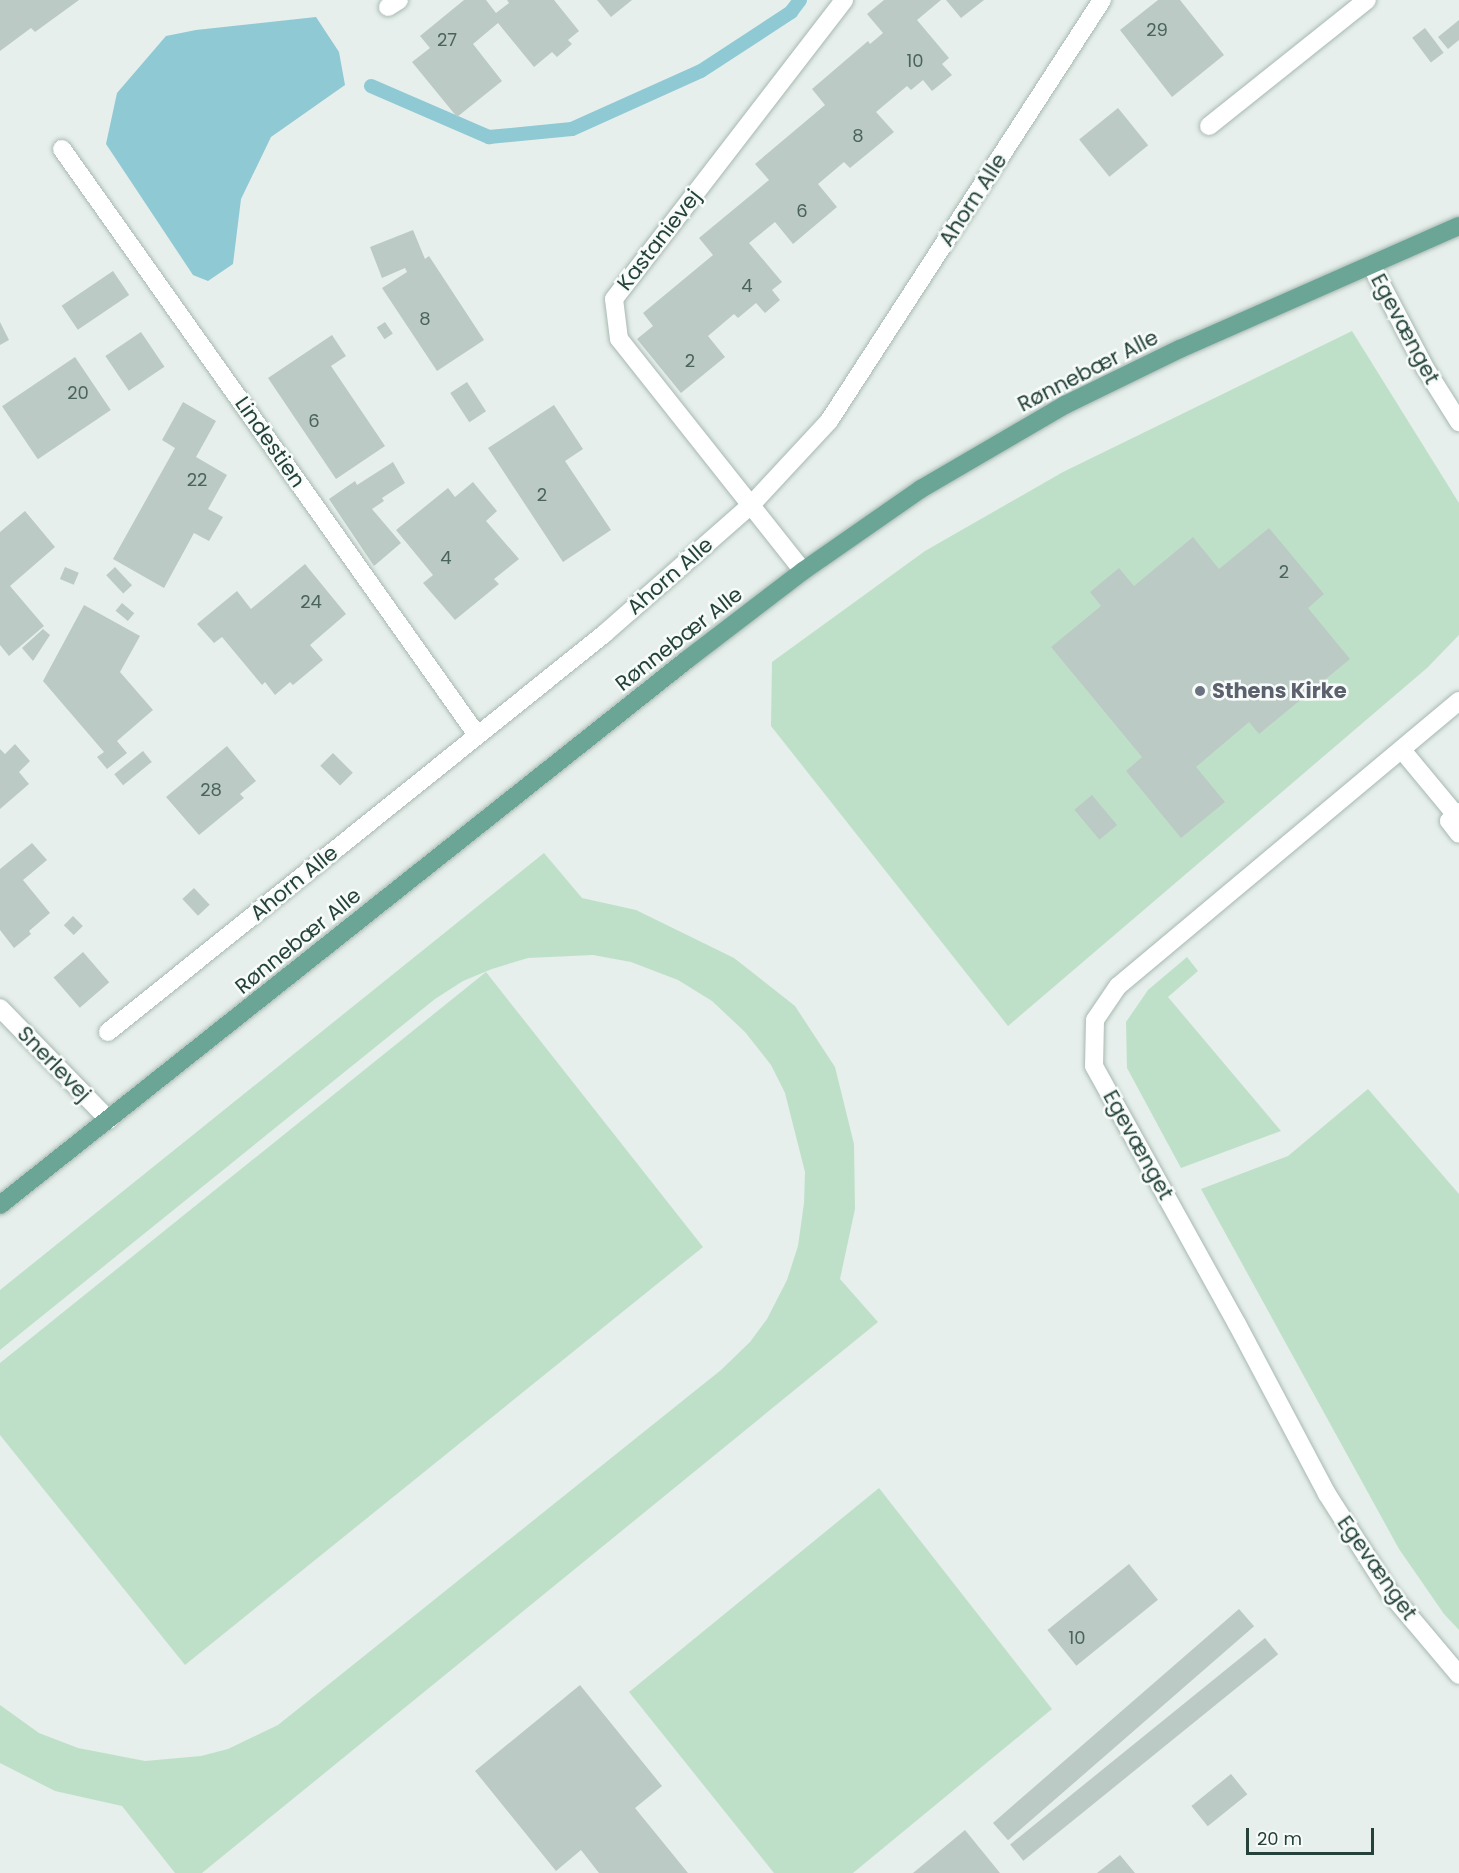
<!DOCTYPE html>
<meta charset="utf-8">
<style>
body{margin:0}
#map{position:relative;width:1459px;height:1873px;overflow:hidden;background:#e6efeb;font-family:Poppins,sans-serif}
div>[style]{position:absolute}
.green>*{inset:0;background:#bfe0c8}
.water>*{inset:0;background:#8ec9d4}
.stream>*{height:14px;margin:-7px;padding:0 7px;transform-origin:7px;border-radius:7px;background:#8ec9d4}
.building>*{inset:0;background:#bbcac4;transform-origin:0 0}
.roads{filter:drop-shadow(0 0 2px #a8b8b2) drop-shadow(0 0 2px #a8b8b2)}
.minor>*{height:18px;margin:-9px;padding:0 9px;transform-origin:9px;border-radius:9px;background:#fff}
.major>*{height:18px;margin:-9px;padding:0 9px;transform-origin:9px;border-radius:9px;background:#6aa596}
.dots>*{width:16px;height:16px;translate:-50% -50%;box-sizing:border-box;border:3px solid #f7fbf9;border-radius:50%}
span{translate:-50% -50%;white-space:nowrap;text-align:center;line-height:1.15;-webkit-text-stroke:5px #f7fbf9;paint-order:stroke}
.number-label{font-size:18px;color:#4a645c}
.number-label span{-webkit-text-stroke-width:0}
.street-label{font-size:21px;color:#24423a}
.worship-label{font-size:21px;color:#5b616d;font-weight:700}
.left{translate:0 -50%;text-align:left}
.scale{position:absolute;left:1246px;top:1828px;width:128px;height:27px;box-sizing:border-box;border:3px solid #24423a;border-top:0;padding-left:8px;font-size:18px;line-height:21px;white-space:nowrap;color:#24423a;-webkit-text-stroke:4px #f7fbf9;paint-order:stroke}
</style>
<div id="map">
<div class="green">
<i style="clip-path:polygon(1352px 331px,1459px 503px,1459px 635px,1427px 668px,1008px 1026px,771px 726px,772px 662px,925px 551px,1063px 472px)"></i>
<i style="clip-path:polygon(544px 853px,582px 898px,636px 910px,734px 958px,795px 1006px,835px 1067px,854px 1144px,855px 1209px,840px 1279px,878px 1322px,202px 1873px,175px 1873px,122px 1806px,55px 1791px,0 1763px,0 1705px,39px 1733px,78px 1748px,145px 1761px,201px 1756px,228px 1749px,278px 1725px,721px 1370px,750px 1342px,767px 1319px,787px 1280px,798px 1246px,804px 1203px,805px 1172px,785px 1093px,771px 1065px,745px 1032px,712px 1001px,678px 980px,631px 962px,593px 955px,528px 958px,492px 969px,463px 981px,435px 999px,0 1350px,0 1290px)"></i>
<i style="clip-path:polygon(1187px 957px,1198px 971px,1168px 997px,1281px 1131px,1181px 1168px,1127px 1068px,1126px 1022px,1148px 990px)"></i>
<i style="clip-path:polygon(486px 972px,703px 1247px,185px 1665px,0 1435px,0 1363px)"></i>
<i style="clip-path:polygon(1368px 1089px,1459px 1194px,1459px 1630px,1444px 1614px,1399px 1549px,1201px 1189px,1288px 1156px)"></i>
<i style="clip-path:polygon(879px 1488px,1052px 1709px,853px 1873px,774px 1873px,629px 1692px)"></i>
</div>
<div class="water">
<i style="clip-path:polygon(316px 17px,339px 52px,345px 85px,271px 137px,241px 199px,233px 264px,208px 281px,193px 275px,106px 144px,117px 93px,166px 36px,196px 30px)"></i>
</div>
<div class="stream">
<i style="left:371px;top:86px;width:129px;rotate:23.4deg"></i>
<i style="left:489px;top:137px;width:83px;rotate:-5.5deg"></i>
<i style="left:572px;top:129px;width:141px;rotate:-24.2deg"></i>
<i style="left:701px;top:71px;width:108px;rotate:-33.2deg"></i>
<i style="left:791px;top:12px;width:15px;rotate:-53deg"></i>
</div>
<div class="building">
<i style="clip-path:polygon(0 0,79px 0,35px 32px,31px 28px,0 51px)"></i>
<i style="clip-path:polygon(464px 0,486px 0,496px 13px,509px 3px,507px 0,554px 0,579px 31px,568px 40px,572px 44px,557px 57px,552px 52px,534px 67px,498px 23px,473px 44px,502px 81px,457px 117px,412px 62px,430px 48px,420px 36px)"></i>
<i style="clip-path:polygon(597px 0,632px 0,611px 17px)"></i>
<i style="clip-path:polygon(884px 0,941px 0,917px 20px,949px 58px,942px 64px,952px 75px,932px 91px,923px 80px,911px 90px,907px 86px,876px 112px,894px 132px,850px 168px,844px 162px,818px 184px,837px 207px,793px 244px,775px 222px,749px 243px,782px 282px,772px 290px,780px 300px,765px 313px,756px 303px,738px 318px,734px 314px,708px 336px,725px 357px,681px 393px,637px 339px,653px 326px,643px 313px,713px 255px,699px 238px,769px 180px,755px 164px,825px 105px,812px 89px,868px 41px,870px 44px,883px 33px,867px 14px)"></i>
<i style="clip-path:polygon(946px 0,984px 0,961px 18px)"></i>
<i style="clip-path:polygon(1158px 0,1180px 0,1224px 55px,1172px 97px,1120px 30px)"></i>
<i style="clip-path:polygon(1459px 20px,1459px 40px,1448px 49px,1438px 37px)"></i>
<i style="left:1425px;top:28px;width:31px;height:16px;rotate:53deg"></i>
<i style="left:1118px;top:108px;width:48px;height:50px;rotate:51deg"></i>
<i style="clip-path:polygon(413px 230px,425px 259px,429px 256px,484px 340px,437px 371px,382px 288px,407px 272px,405px 268px,382px 278px,370px 247px)"></i>
<i style="left:113px;top:271px;width:29px;height:62px;rotate:56deg"></i>
<i style="clip-path:polygon(0 322px,9px 340px,0 345px)"></i>
<i style="left:385px;top:322px;width:14px;height:10px;rotate:56deg"></i>
<i style="left:141px;top:332px;width:42px;height:43px;rotate:56deg"></i>
<i style="clip-path:polygon(332px 335px,346px 356px,331px 366px,385px 446px,336px 479px,268px 378px)"></i>
<i style="left:75px;top:357px;width:64px;height:88px;rotate:56deg"></i>
<i style="left:467px;top:382px;width:35px;height:20px;rotate:57deg"></i>
<i style="clip-path:polygon(183px 402px,216px 421px,196px 457px,227px 475px,208px 509px,223px 517px,209px 541px,194px 533px,164px 588px,113px 559px,175px 448px,162px 440px)"></i>
<i style="clip-path:polygon(554px 405px,583px 449px,565px 461px,611px 530px,563px 562px,488px 448px)"></i>
<i style="clip-path:polygon(393px 462px,405px 483px,382px 498px,384px 501px,372px 509px,401px 543px,374px 566px,329px 499px,355px 481px,357px 485px)"></i>
<i style="clip-path:polygon(473px 482px,497px 511px,486px 521px,519px 559px,494px 579px,499px 584px,455px 620px,423px 583px,433px 575px,396px 530px,448px 488px,455px 497px)"></i>
<i style="clip-path:polygon(25px 511px,55px 547px,10px 586px,44px 626px,9px 656px,0 645px,0 532px)"></i>
<i style="clip-path:polygon(1269px 528px,1324px 594px,1308px 608px,1350px 659px,1259px 734px,1249px 722px,1196px 767px,1225px 802px,1181px 838px,1126px 771px,1142px 757px,1051px 647px,1101px 606px,1090px 592px,1119px 568px,1134px 586px,1193px 537px,1219px 569px)"></i>
<i style="clip-path:polygon(305px 564px,346px 614px,310px 645px,323px 660px,293px 685px,290px 682px,275px 695px,265px 682px,262px 685px,222px 637px,214px 643px,197px 624px,237px 591px,251px 609px)"></i>
<i style="left:65px;top:567px;width:15px;height:13px;rotate:23deg"></i>
<i style="left:115px;top:567px;width:25px;height:12px;rotate:47deg"></i>
<i style="left:122px;top:603px;width:16px;height:10px;rotate:40deg"></i>
<i style="clip-path:polygon(84px 605px,140px 636px,120px 672px,153px 710px,117px 741px,127px 753px,107px 769px,97px 757px,104px 752px,43px 681px)"></i>
<i style="clip-path:polygon(43px 629px,50px 635px,33px 661px,22px 648px)"></i>
<i style="clip-path:polygon(15px 744px,30px 761px,19px 772px,29px 784px,0 809px,0 749px,5px 754px)"></i>
<i style="clip-path:polygon(227px 746px,256px 781px,240px 794px,244px 798px,199px 835px,166px 797px)"></i>
<i style="left:143px;top:751px;width:14px;height:37px;rotate:51deg"></i>
<i style="left:333px;top:753px;width:28px;height:18px;rotate:45deg"></i>
<i style="left:1092px;top:795px;width:39px;height:23px;rotate:50deg"></i>
<i style="clip-path:polygon(32px 843px,47px 860px,23px 880px,50px 913px,29px 931px,31px 934px,14px 948px,0 930px,0 869px)"></i>
<i style="left:194px;top:888px;width:23px;height:16px;rotate:47deg"></i>
<i style="left:73px;top:916px;width:14px;height:13px;rotate:45deg"></i>
<i style="left:83px;top:952px;width:40px;height:39px;rotate:49deg"></i>
<i style="left:1129px;top:1564px;width:46px;height:105px;rotate:51deg"></i>
<i style="left:1239px;top:1609px;width:23px;height:326px;rotate:49deg"></i>
<i style="left:1265px;top:1638px;width:21px;height:328px;rotate:51deg"></i>
<i style="clip-path:polygon(580px 1685px,662px 1786px,635px 1808px,688px 1873px,599px 1873px,581px 1850px,556px 1871px,475px 1771px)"></i>
<i style="left:1231px;top:1774px;width:26px;height:51px;rotate:51deg"></i>
<i style="clip-path:polygon(965px 1830px,1000px 1873px,913px 1873px)"></i>
<i style="clip-path:polygon(1120px 1855px,1135px 1873px,1097px 1873px)"></i>
</div>
<div class="roads">
<div class="minor">
<i style="left:388px;top:7px;width:13px;rotate:-32deg"></i>
<i style="left:1209px;top:126px;width:202px;rotate:-38.6deg"></i>
<i style="left:62px;top:149px;width:718px;rotate:54.69deg"></i>
<i style="left:1371px;top:265px;width:116px;rotate:62.3deg"></i>
<i style="left:1425px;top:368px;width:64px;rotate:57.8deg"></i>
<i style="left:803px;top:571px;width:296px;rotate:-128.4deg"></i>
<i style="left:619px;top:339px;width:40px;rotate:-97.1deg"></i>
<i style="left:614px;top:299px;width:377px;rotate:-52.4deg"></i>
<i style="left:1459px;top:701px;width:444px;rotate:140.1deg"></i>
<i style="left:1118px;top:986px;width:41px;rotate:124.1deg"></i>
<i style="left:1095px;top:1020px;width:46px;rotate:91.2deg"></i>
<i style="left:1094px;top:1066px;width:295px;rotate:61deg"></i>
<i style="left:1237px;top:1324px;width:192px;rotate:62.1deg"></i>
<i style="left:1327px;top:1494px;width:117px;rotate:57.5deg"></i>
<i style="left:1390px;top:1593px;width:107px;rotate:49.9deg"></i>
<i style="left:1402px;top:750px;width:85px;rotate:50.3deg"></i>
<i style="left:1459px;top:812px;width:13px;rotate:138deg"></i>
<i style="left:1449px;top:821px;width:16px;rotate:52deg"></i>
<i style="left:0;top:1008px;width:156px;rotate:45.8deg"></i>
<i style="left:108px;top:1032px;width:636px;rotate:-38.74deg"></i>
<i style="left:604px;top:634px;width:196px;rotate:-41.3deg"></i>
<i style="left:751px;top:505px;width:115px;rotate:-47.1deg"></i>
<i style="left:829px;top:421px;width:502px;rotate:-57.04deg"></i>
</div>
<div class="major">
<i style="left:0;top:1205px;width:878px;rotate:-38.44deg"></i>
<i style="left:688px;top:659px;width:145px;rotate:-37.4deg"></i>
<i style="left:803px;top:571px;width:144px;rotate:-34.8deg"></i>
<i style="left:921px;top:489px;width:167px;rotate:-30.3deg"></i>
<i style="left:1065px;top:405px;width:128px;rotate:-26deg"></i>
<i style="left:1180px;top:349px;width:305px;rotate:-23.8deg"></i>
</div>
</div>
<div class="dots">
<i style="left:1200px;top:691px;background:#6b7280"></i>
</div>
<div class="number-label">
<span style="left:1157px;top:30px">29</span>
<span style="left:447px;top:40px">27</span>
<span style="left:915px;top:61px">10</span>
<span style="left:858px;top:136px">8</span>
<span style="left:802px;top:211px">6</span>
<span style="left:747px;top:286px">4</span>
<span style="left:425px;top:319px">8</span>
<span style="left:690px;top:361px">2</span>
<span style="left:78px;top:393px">20</span>
<span style="left:314px;top:421px">6</span>
<span style="left:197px;top:480px">22</span>
<span style="left:542px;top:495px">2</span>
<span style="left:446px;top:558px">4</span>
<span style="left:1284px;top:572px">2</span>
<span style="left:311px;top:602px">24</span>
<span style="left:211px;top:790px">28</span>
<span style="left:1077px;top:1638px">10</span>
</div>
<div class="street-label">
<span style="left:973px;top:200px;rotate:-57deg">Ahorn Alle</span>
<span style="left:659px;top:240px;rotate:-52deg">Kastanievej</span>
<span style="left:1405px;top:329px;rotate:62deg">Egevænget</span>
<span style="left:1088px;top:371px;rotate:-27deg">Rønnebær Alle</span>
<span style="left:270px;top:442px;rotate:55deg">Lindestien</span>
<span style="left:670px;top:576px;rotate:-41deg">Ahorn Alle</span>
<span style="left:679px;top:639px;rotate:-38deg">Rønnebær Alle</span>
<span style="left:294px;top:883px;rotate:-39deg">Ahorn Alle</span>
<span style="left:298px;top:941px;rotate:-39deg">Rønnebær Alle</span>
<span style="left:54px;top:1064px;rotate:46deg">Snerlevej</span>
<span style="left:1138px;top:1145px;rotate:61deg">Egevænget</span>
<span style="left:1377px;top:1568px;rotate:55deg">Egevænget</span>
</div>
<div class="worship-label">
<span class="left" style="left:1212px;top:691px">Sthens Kirke</span>
</div>
<div class="scale">20 m</div>
</div>
